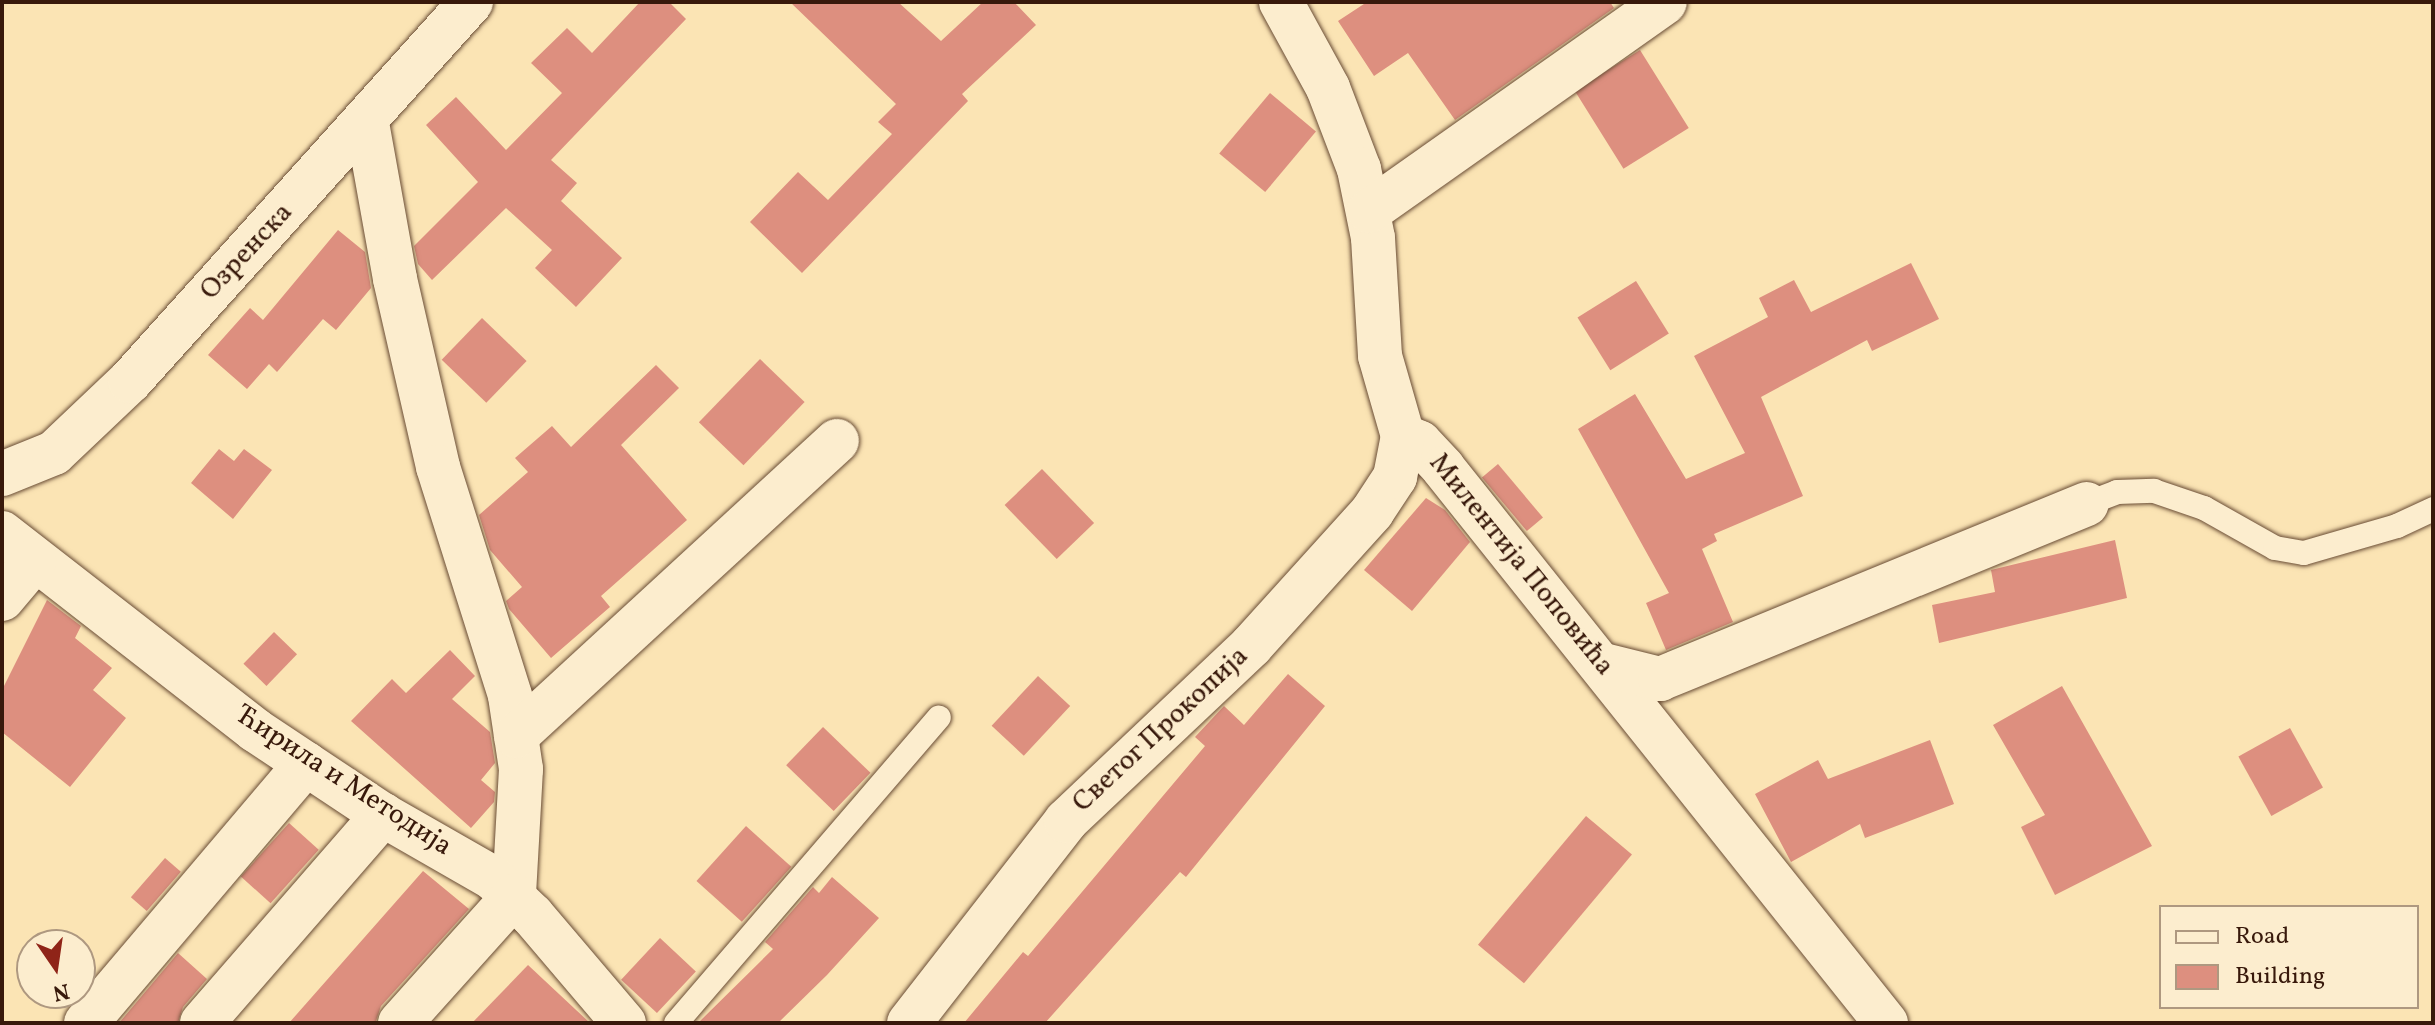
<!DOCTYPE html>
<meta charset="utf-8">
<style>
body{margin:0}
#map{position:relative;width:2435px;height:1025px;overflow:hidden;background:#fbe4b4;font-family:Vollkorn,serif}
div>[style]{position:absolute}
.building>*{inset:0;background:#dd8f7f;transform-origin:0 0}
.roads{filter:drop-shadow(0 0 2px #694c35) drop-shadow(0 0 2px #694c35)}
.lane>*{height:24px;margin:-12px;padding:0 12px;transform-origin:12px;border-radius:12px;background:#fcedce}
.street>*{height:44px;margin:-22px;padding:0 22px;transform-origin:22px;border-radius:22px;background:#fcedce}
span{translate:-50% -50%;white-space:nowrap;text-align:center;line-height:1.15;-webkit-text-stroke:6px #fcedce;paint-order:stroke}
.street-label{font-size:28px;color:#38190b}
.frame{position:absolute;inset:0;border:4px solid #38190b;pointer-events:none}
.legend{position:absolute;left:2159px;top:905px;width:260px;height:104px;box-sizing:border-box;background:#fcedce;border:2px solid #ae9880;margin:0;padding:10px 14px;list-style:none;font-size:24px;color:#38190b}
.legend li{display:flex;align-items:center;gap:16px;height:40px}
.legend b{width:40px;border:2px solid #ae9880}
.north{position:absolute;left:16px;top:929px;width:80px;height:80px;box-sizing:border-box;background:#fcedce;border:2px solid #ae9880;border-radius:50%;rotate:167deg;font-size:22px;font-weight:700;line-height:32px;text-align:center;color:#38190b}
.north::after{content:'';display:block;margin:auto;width:28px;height:36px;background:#8f2418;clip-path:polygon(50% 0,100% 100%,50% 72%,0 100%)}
</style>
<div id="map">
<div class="building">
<i style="clip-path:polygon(640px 2px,669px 2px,686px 19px,551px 160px,577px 183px,561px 201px,622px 258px,576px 307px,535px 268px,552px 250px,506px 208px,432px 280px,418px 264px,414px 246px,478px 182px,426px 125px,456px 97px,506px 150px,562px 93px,531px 63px,567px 28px,592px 53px)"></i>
<i style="clip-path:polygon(790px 2px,898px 2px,941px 41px,983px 2px,1014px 2px,1036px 25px,962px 94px,968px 101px,802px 273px,750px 222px,798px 172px,828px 200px,892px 134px,878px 122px,896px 104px)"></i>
<i style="clip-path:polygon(1367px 2px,1610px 2px,1614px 8px,1455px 120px,1408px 53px,1374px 76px,1338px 21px)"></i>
<i style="left:1640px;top:50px;width:92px;height:77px;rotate:58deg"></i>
<i style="left:1270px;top:93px;width:60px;height:79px;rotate:40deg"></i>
<i style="clip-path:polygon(338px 230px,365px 252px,371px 288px,336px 330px,323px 319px,277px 372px,269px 364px,247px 389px,208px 355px,250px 308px,263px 320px)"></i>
<i style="clip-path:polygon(1911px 263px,1939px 319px,1872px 351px,1867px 340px,1761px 397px,1803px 496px,1714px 534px,1717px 541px,1702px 549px,1733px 622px,1666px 650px,1646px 603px,1669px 593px,1578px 429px,1635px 394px,1686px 479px,1745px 453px,1694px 356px,1768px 317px,1759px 298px,1794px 280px,1811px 312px)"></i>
<i style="left:1636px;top:281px;width:62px;height:69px;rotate:58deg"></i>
<i style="left:482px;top:318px;width:62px;height:58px;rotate:44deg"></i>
<i style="left:760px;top:359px;width:62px;height:88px;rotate:44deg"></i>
<i style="clip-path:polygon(656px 365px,679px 388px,621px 445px,687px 520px,601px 596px,610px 607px,551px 658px,509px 609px,506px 601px,522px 587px,490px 550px,479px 515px,528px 472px,515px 458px,552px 426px,571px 447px)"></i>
<i style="clip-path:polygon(219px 449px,234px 461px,244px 449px,272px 470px,233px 519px,191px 483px)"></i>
<i style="left:1498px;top:464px;width:70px;height:21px;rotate:50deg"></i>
<i style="left:1042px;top:469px;width:75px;height:52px;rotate:46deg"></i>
<i style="clip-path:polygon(1426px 498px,1445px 510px,1470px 542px,1412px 611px,1364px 570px)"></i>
<i style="clip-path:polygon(2115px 540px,2127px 598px,1939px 643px,1932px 605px,1995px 592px,1991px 570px)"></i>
<i style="clip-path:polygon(47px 600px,81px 626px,75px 638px,112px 668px,93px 690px,126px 718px,70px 787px,2px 732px,2px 690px)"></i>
<i style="left:274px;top:632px;width:32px;height:44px;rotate:44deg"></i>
<i style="clip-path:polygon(450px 650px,475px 676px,452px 699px,490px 732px,495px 763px,481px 780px,495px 792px,494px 802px,471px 828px,351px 721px,392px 679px,406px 693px)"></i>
<i style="clip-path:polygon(1288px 674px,1325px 706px,1186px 877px,1180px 872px,1045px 1023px,964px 1023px,1023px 952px,1028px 956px,1205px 746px,1195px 737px,1224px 706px,1244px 725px)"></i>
<i style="left:1038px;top:676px;width:44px;height:68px;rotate:43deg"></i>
<i style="clip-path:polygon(2062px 686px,2152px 846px,2055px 895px,2021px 827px,2045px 815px,1993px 725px)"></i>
<i style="left:823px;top:727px;width:66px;height:53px;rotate:44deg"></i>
<i style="left:2290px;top:728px;width:68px;height:59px;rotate:61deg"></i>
<i style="clip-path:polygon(1930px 740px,1954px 804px,1865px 838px,1860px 824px,1791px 862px,1755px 794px,1818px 760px,1828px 779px)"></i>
<i style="left:1586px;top:816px;width:60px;height:168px;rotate:40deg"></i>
<i style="left:289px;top:823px;width:40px;height:72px;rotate:42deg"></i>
<i style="left:746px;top:826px;width:61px;height:74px;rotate:42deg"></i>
<i style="left:165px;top:858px;width:21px;height:52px;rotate:41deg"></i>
<i style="clip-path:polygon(423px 871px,469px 909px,381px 1006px,376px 1021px,289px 1023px)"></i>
<i style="clip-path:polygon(832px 877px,879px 918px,827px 975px,778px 1023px,698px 1023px,773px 949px,765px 942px,813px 887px,819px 893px)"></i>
<i style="left:660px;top:938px;width:49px;height:57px;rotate:43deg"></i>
<i style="clip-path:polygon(178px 953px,207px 979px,183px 1007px,178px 1023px,119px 1023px)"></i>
<i style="clip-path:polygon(528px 965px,590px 1023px,472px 1023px)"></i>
</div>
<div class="roads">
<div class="lane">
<i style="left:2086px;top:504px;width:33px;rotate:-21deg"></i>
<i style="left:2117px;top:492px;width:37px;rotate:-2deg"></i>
<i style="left:2154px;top:491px;width:53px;rotate:18.8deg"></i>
<i style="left:2204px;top:508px;width:81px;rotate:29.4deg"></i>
<i style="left:2275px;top:548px;width:29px;rotate:10deg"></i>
<i style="left:2304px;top:553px;width:97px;rotate:-16.2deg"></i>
<i style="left:2397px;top:526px;width:40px;rotate:-25deg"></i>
<i style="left:676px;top:1023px;width:403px;rotate:-49.3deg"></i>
</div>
<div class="street">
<i style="left:1281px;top:2px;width:98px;rotate:61.3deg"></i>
<i style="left:1328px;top:88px;width:87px;rotate:69.1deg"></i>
<i style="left:1359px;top:169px;width:70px;rotate:78.5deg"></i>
<i style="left:1373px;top:238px;width:118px;rotate:86.6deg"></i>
<i style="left:1380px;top:356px;width:83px;rotate:74deg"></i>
<i style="left:1403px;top:436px;width:18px;rotate:22deg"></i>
<i style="left:1420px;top:443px;width:34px;rotate:47deg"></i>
<i style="left:1443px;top:468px;width:710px;rotate:51.4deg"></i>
<i style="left:367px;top:123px;width:158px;rotate:79.8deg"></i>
<i style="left:395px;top:279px;width:193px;rotate:77.1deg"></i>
<i style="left:438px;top:467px;width:240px;rotate:72.5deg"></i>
<i style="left:510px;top:696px;width:74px;rotate:81.4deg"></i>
<i style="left:521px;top:769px;width:127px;rotate:93.2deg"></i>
<i style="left:1369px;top:211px;width:362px;rotate:-35.2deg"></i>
<i style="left:2px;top:474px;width:56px;rotate:-22deg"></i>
<i style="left:54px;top:453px;width:105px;rotate:-43.5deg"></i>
<i style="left:130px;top:381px;width:510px;rotate:-48.02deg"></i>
<i style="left:2px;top:533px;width:321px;rotate:37.9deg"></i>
<i style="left:255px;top:730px;width:154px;rotate:33.6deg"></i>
<i style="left:383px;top:815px;width:127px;rotate:29.8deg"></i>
<i style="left:493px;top:878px;width:54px;rotate:43.5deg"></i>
<i style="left:532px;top:915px;width:142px;rotate:49.6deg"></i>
<i style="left:2px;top:599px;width:50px;rotate:-49.9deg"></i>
<i style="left:1604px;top:665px;width:58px;rotate:14deg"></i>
<i style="left:1660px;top:679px;width:461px;rotate:-22.3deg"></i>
<i style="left:516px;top:736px;width:436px;rotate:-42.6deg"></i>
<i style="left:86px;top:1023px;width:340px;rotate:-49.7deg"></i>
<i style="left:202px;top:1023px;width:276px;rotate:-49deg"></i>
<i style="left:400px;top:1023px;width:171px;rotate:-48.1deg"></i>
<i style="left:909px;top:1023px;width:256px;rotate:-52.1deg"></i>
<i style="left:1066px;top:821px;width:255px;rotate:-43.4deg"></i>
<i style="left:1251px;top:646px;width:181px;rotate:-47.9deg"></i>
<i style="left:1372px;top:512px;width:42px;rotate:-56.7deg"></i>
<i style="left:1395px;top:477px;width:42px;rotate:-79deg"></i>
</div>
</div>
<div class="street-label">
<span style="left:247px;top:252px;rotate:-47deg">Озренска</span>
<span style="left:1521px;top:565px;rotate:51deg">Милентија Поповића</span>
<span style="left:1161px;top:730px;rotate:-43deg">Светог Прокопија</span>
<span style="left:343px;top:781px;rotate:33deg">Ћирила и Методија</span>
</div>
<div class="frame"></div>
<ul class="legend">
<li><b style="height:10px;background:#fcedce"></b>Road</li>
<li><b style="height:22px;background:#dd8f7f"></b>Building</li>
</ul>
<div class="north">N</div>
</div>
